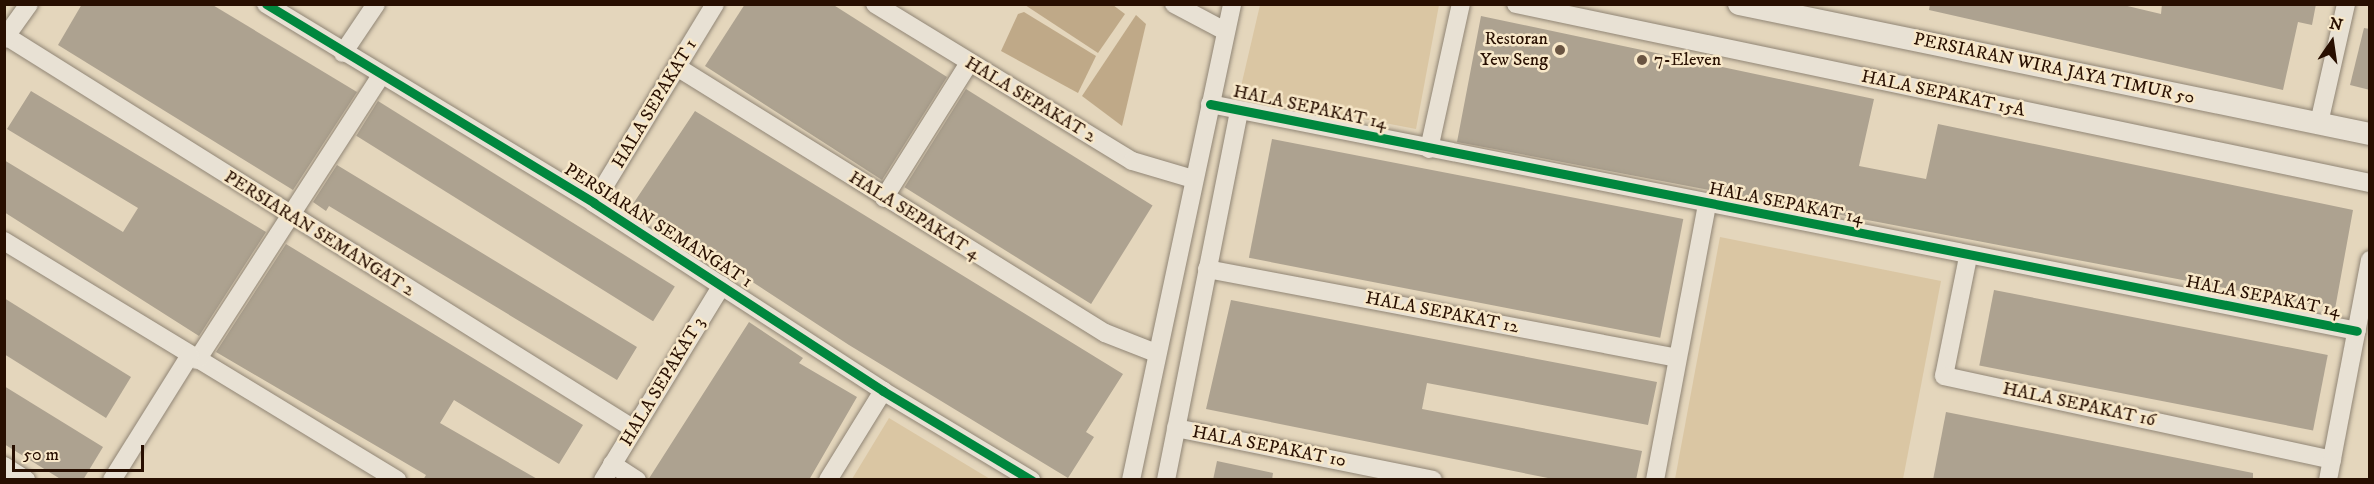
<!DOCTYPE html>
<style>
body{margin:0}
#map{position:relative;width:2374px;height:484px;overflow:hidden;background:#e4d6bc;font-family:"IM FELL DW Pica",serif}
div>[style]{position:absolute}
.green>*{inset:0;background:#dac6a3}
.water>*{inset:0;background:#bfa988}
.building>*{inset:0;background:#ada290;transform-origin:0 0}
.roads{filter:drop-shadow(0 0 2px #908575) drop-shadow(0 0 2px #908575)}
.minor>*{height:18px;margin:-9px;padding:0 9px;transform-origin:9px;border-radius:9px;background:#e8e1d4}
.tertiary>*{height:22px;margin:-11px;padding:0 11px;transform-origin:11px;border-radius:11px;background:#e8e1d4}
.cycleway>*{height:9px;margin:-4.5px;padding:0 4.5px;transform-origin:4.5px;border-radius:4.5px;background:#00873e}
.dots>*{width:16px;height:16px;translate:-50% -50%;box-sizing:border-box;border:3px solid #f8e8c9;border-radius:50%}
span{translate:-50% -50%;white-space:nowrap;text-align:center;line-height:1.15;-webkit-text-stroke:5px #f8e8c9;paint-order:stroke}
.poi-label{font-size:18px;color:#280f01}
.right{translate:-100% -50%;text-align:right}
.left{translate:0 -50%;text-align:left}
.street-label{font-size:18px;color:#280f01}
.frame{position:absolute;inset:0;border:6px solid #280f01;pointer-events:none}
.north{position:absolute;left:2302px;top:12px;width:60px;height:60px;-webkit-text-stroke:4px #f8e8c9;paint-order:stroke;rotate:13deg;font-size:16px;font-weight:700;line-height:24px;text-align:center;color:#280f01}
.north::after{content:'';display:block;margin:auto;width:21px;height:27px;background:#280f01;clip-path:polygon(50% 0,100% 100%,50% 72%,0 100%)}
.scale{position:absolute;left:12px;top:445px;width:132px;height:27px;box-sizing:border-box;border:3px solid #280f01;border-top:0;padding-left:8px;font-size:18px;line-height:21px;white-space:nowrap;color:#280f01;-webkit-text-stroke:4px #f8e8c9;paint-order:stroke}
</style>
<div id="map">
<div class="green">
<i style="clip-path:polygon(1260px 5px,1439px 5px,1416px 129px,1239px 95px)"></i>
<i style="clip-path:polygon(1720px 237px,1941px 281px,1903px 479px,1675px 479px)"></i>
<i style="clip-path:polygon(889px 418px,990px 479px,852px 479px)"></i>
</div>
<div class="water">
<i style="clip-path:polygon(1025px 5px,1113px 5px,1125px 14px,1098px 53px)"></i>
<i style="clip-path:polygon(1024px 12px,1096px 56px,1078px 93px,1001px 51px,1018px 14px)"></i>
<i style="clip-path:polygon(1136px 15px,1146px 24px,1122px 126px,1082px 96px)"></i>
</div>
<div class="building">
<i style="clip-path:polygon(82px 4px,211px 4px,357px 92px,293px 190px,58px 45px)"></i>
<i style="clip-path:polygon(745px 4px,832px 4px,947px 77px,882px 180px,705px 66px)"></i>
<i style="clip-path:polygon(1930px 4px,2119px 4px,2161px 14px,2162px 4px,2316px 4px,2312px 25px,2298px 22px,2283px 90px,1929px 10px)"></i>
<i style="clip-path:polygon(1481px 16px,1874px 99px,1859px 166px,1926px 179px,1938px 124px,2353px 210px,2335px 309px,1457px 142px)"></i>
<i style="clip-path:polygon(2364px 28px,2370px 29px,2370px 90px,2350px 85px)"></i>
<i style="left:966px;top:89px;width:220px;height:116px;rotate:32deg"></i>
<i style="clip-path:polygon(31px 91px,266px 232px,199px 336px,4px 212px,4px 160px,123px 232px,138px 208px,7px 129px)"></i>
<i style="left:378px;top:101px;width:350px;height:41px;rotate:32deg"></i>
<i style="clip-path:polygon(695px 111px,1123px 374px,1086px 432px,1094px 437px,1068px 478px,849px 345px,633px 204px)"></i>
<i style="left:1272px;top:139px;width:419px;height:121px;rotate:11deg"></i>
<i style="clip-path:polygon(337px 165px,637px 347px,617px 380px,329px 206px,326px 211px,313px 202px)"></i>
<i style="clip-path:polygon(286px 244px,583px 425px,559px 464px,454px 400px,440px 423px,539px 480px,423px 480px,426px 475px,216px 352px)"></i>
<i style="left:1994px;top:290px;width:340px;height:77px;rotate:11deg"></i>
<i style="clip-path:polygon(4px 298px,131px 377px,106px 418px,4px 354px)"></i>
<i style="clip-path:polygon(1231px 300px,1657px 382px,1648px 425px,1427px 383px,1422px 409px,1642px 451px,1636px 480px,1558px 480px,1206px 409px)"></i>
<i style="clip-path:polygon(749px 322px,803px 358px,799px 363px,857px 397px,809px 480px,648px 480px)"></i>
<i style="clip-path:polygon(4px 386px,103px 447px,83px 480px,62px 480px,4px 444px)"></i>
<i style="clip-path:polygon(1946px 412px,2253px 473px,2253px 480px,1933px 480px)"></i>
<i style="clip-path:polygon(1217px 461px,1273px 473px,1272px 480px,1213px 480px)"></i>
</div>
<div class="roads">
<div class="minor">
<i style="left:266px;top:4px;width:384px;rotate:31.2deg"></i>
<i style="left:594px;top:203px;width:345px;rotate:33deg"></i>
<i style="left:883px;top:391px;width:173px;rotate:31deg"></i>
<i style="left:875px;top:4px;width:301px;rotate:31.4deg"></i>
<i style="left:1132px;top:161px;width:64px;rotate:16.4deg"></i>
<i style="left:1174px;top:4px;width:58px;rotate:27.9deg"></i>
<i style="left:1516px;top:4px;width:873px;rotate:11.84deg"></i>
<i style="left:6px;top:36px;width:741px;rotate:32.04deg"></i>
<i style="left:4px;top:39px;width:43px;rotate:-54.5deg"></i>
<i style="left:343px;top:53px;width:59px;rotate:-56deg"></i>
<i style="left:677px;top:67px;width:504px;rotate:31.86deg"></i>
<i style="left:1105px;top:333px;width:55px;rotate:21.4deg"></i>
<i style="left:1210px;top:104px;width:1169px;rotate:11.19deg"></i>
<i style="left:2319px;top:123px;width:122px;rotate:-77.2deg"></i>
<i style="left:1429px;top:149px;width:148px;rotate:-77.6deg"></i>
<i style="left:884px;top:198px;width:160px;rotate:-57.8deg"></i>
<i style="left:594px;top:203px;width:233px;rotate:-58.7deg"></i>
<i style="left:4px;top:241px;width:460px;rotate:31.3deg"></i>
<i style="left:1968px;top:257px;width:121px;rotate:101.4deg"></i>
<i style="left:1944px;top:376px;width:397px;rotate:12.2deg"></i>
<i style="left:1207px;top:269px;width:477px;rotate:10.7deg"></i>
<i style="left:197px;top:360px;width:338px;rotate:-57.1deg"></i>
<i style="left:1176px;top:428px;width:262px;rotate:11.4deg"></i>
<i style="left:612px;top:464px;width:30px;rotate:33deg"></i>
<i style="left:4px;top:466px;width:26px;rotate:32deg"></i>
<i style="left:112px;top:480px;width:147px;rotate:-58deg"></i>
<i style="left:603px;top:480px;width:228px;rotate:-58.6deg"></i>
<i style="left:828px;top:480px;width:105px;rotate:-58.3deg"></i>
<i style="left:1131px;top:480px;width:487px;rotate:-78deg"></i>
<i style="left:1166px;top:480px;width:376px;rotate:-78.8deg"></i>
<i style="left:1655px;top:480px;width:281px;rotate:-79.3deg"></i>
<i style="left:2328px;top:480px;width:224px;rotate:-79.2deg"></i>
</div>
<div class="tertiary">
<i style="left:1739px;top:4px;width:644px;rotate:11.64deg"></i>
</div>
</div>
<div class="cycleway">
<i style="left:266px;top:4px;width:384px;rotate:31.2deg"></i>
<i style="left:594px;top:203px;width:345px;rotate:33deg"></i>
<i style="left:883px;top:391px;width:173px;rotate:31deg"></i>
<i style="left:1210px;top:104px;width:1169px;rotate:11.19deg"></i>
</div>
<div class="dots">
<i style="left:1560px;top:50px;background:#6a5542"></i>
<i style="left:1642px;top:60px;background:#6a5542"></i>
</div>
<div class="poi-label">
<span class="right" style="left:1548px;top:50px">Restoran<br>Yew Seng</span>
<span class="left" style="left:1654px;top:60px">7-Eleven</span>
</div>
<div class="street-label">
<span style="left:2054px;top:69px;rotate:12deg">PERSIARAN WIRA JAYA TIMUR 50</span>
<span style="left:1943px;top:94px;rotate:12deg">HALA SEPAKAT 15A</span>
<span style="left:1030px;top:100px;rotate:31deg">HALA SEPAKAT 2</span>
<span style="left:655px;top:104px;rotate:-59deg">HALA SEPAKAT 1</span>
<span style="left:1310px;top:108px;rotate:12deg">HALA SEPAKAT 14</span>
<span style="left:1786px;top:204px;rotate:11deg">HALA SEPAKAT 14</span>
<span style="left:914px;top:216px;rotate:32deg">HALA SEPAKAT 4</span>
<span style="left:658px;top:226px;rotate:32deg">PERSIARAN SEMANGAT 1</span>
<span style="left:319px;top:234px;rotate:32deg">PERSIARAN SEMANGAT 2</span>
<span style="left:2263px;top:297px;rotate:11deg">HALA SEPAKAT 14</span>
<span style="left:1442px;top:313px;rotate:11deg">HALA SEPAKAT 12</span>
<span style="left:663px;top:382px;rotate:-59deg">HALA SEPAKAT 3</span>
<span style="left:2079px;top:405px;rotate:12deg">HALA SEPAKAT 16</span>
<span style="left:1269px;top:447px;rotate:11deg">HALA SEPAKAT 10</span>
</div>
<div class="frame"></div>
<div class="north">N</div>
<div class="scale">50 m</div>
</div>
